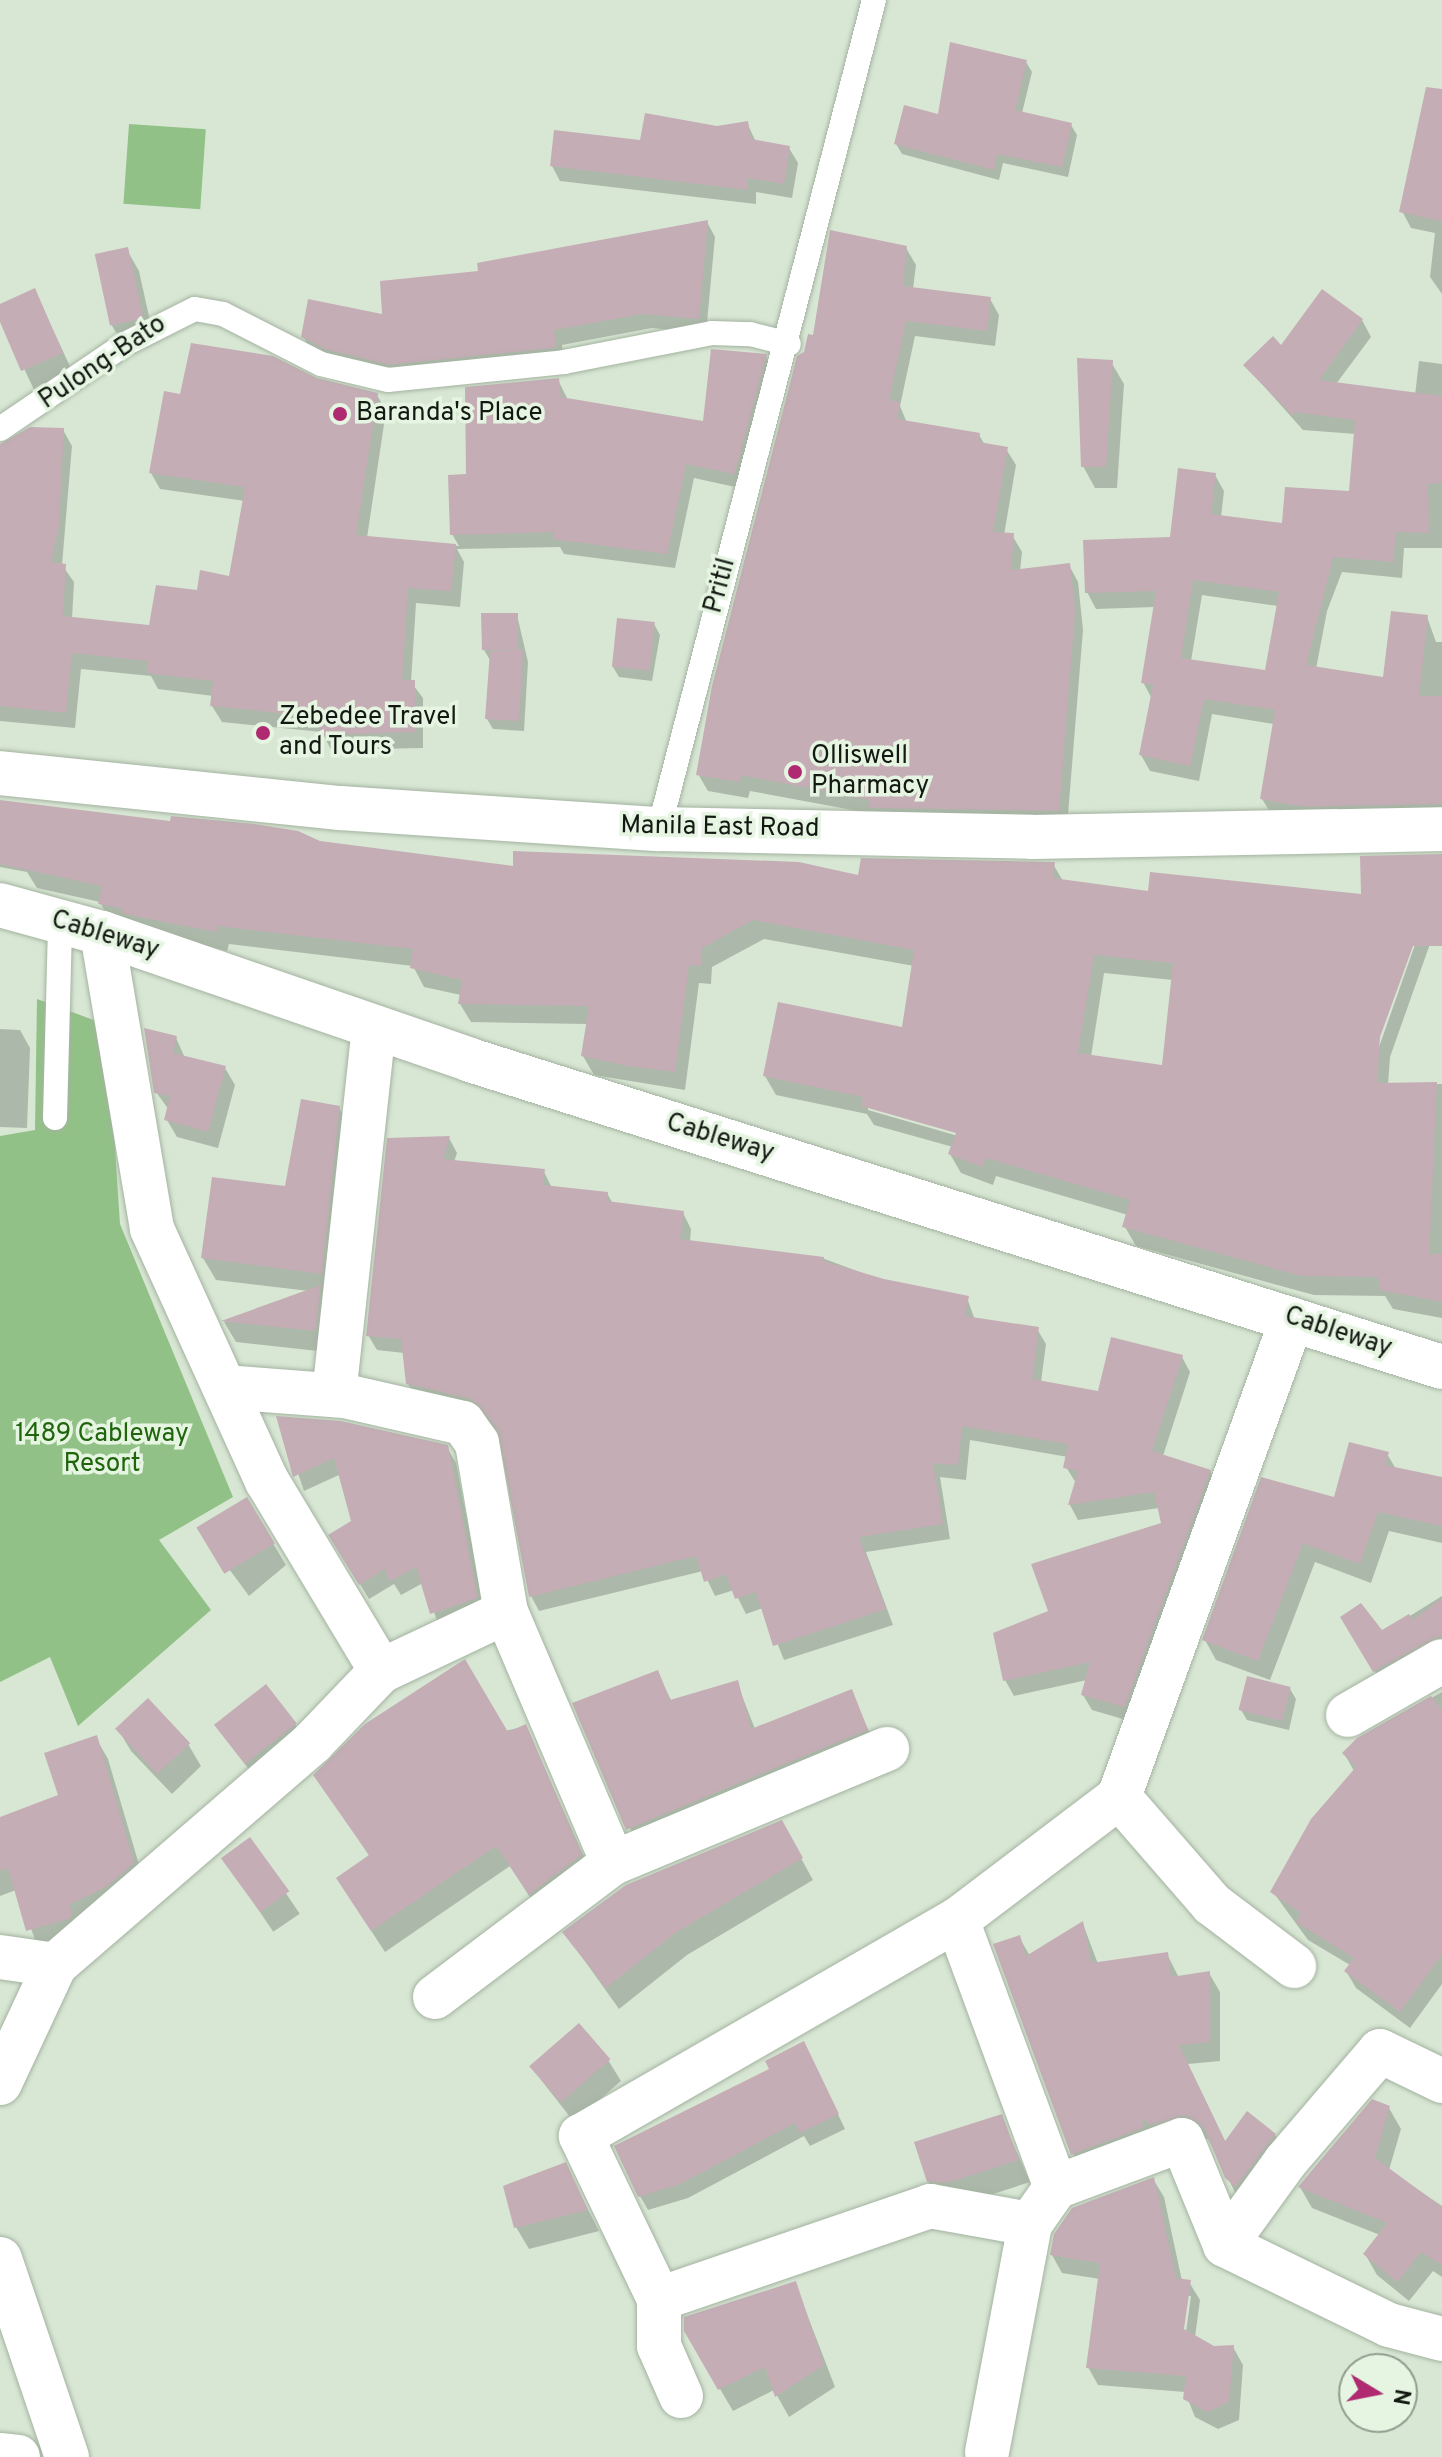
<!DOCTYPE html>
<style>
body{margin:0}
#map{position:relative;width:1442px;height:2457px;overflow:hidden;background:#d8e7d4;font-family:Overpass,sans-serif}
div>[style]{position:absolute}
.green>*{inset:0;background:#92c187;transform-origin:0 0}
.shadow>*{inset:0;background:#0003;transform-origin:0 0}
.building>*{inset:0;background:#c5adb6;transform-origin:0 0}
.roads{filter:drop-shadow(0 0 2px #a4b3a1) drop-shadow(0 0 2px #a4b3a1)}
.service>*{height:24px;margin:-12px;padding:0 12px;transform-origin:12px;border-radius:12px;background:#fff}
.minor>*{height:44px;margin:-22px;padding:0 22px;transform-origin:22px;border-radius:22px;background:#fff}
.tertiary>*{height:44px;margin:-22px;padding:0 22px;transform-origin:22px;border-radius:22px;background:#fff}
.secondary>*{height:44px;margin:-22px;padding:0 22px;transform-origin:22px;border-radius:22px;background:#fff}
.dots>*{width:22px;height:22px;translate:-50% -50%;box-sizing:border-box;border:4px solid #e5f5e2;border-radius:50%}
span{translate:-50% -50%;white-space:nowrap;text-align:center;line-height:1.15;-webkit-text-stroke:7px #e5f5e2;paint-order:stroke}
.street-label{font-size:26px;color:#131812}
.poi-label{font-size:26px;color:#131812}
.left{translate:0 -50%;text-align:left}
.park-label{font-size:26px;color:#20650c}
.north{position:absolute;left:1338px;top:2353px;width:80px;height:80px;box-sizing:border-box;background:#e5f5e2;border:2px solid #919d8f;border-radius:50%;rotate:100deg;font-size:22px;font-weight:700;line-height:32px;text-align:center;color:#131812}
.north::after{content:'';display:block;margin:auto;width:28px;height:36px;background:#af2a71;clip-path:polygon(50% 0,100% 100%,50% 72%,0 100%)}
</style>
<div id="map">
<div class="green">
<i style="left:129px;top:124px;width:77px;height:80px;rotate:4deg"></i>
<i style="clip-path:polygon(37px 999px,107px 1025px,120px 1224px,233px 1497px,159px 1540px,211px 1610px,78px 1726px,50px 1657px,0 1682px,0 1136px,35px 1130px)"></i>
</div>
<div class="shadow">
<i style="clip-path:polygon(1026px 62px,1032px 72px,1022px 113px,1071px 125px,1077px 135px,1068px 177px,1003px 163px,999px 180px,902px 154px,896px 144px)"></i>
<i style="clip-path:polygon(747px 123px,756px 142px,789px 148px,798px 163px,792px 198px,756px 192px,756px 204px,560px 181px,552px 166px,642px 142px)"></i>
<i style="clip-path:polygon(1442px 158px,1442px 294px,1430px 277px,1435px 233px,1411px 228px,1402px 211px)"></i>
<i style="clip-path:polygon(707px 222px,715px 237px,706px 333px,652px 328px,562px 345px,563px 362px,398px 379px,312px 352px,303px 336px,385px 316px,480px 273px)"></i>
<i style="clip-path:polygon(906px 248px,916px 265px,913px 289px,990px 299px,999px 315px,995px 346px,915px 336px,900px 406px,907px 423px,979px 435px,985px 445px,1006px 449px,1016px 465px,1004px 535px,1012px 535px,1022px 552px,1020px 571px,1069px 565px,1078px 582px,1083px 630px,1067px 827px,874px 814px,750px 791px,748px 798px,708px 791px,698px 774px,806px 353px,814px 337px)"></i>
<i style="clip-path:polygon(127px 250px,139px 271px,154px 339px,124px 346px,111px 324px)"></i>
<i style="clip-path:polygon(35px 291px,74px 375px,35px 392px,0 317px,0 307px)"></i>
<i style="clip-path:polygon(evenodd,1362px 320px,1371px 337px,1336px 384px,1415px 395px,1419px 361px,1442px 364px,1442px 548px,1404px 548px,1402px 578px,1342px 572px,1327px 611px,1316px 669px,1385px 679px,1427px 617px,1436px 642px,1442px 642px,1442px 818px,1272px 815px,1262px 799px,1274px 724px,1212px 714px,1199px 781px,1150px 771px,1141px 755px,1152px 699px,1143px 682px,1155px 607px,1096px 609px,1087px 592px,1172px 539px,1215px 475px,1224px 491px,1221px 517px,1284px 525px,1351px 493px,1356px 434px,1303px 430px,1245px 365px,1362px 320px,1202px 595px,1278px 606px,1267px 672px,1191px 661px,1202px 595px)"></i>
<i style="clip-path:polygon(766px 356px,774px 371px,744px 489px,694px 478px,675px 568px,564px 554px,560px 547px,457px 549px,464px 562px,460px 607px,416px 603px,411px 682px,423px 698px,423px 748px,331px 750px,322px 732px,222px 722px,212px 706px,213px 696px,158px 689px,151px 676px,81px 669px,75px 728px,0 721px,0 446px,63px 430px,72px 446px,62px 565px,74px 582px,72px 619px,151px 627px,198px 592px,231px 578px,245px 501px,160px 489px,151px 473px,182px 396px,316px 380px,377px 395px,386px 411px,367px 538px,459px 546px,452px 534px,468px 476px,558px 380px,568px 400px,705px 424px)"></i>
<i style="clip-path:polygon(1111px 362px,1124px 384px,1117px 488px,1095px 488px,1083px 466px)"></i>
<i style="clip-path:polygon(517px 615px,528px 662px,524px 731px,493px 729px,487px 719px,490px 660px,484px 650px)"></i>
<i style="clip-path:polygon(654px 624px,660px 635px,652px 681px,619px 677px,613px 667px)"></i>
<i style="clip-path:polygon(evenodd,0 802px,515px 868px,860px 878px,1053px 864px,1063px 881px,1150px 894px,1363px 896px,1442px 875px,1442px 910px,1390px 1057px,1388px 1085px,1442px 1084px,1442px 1318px,1393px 1309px,1385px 1296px,1314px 1295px,1136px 1246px,1125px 1227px,1128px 1215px,996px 1176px,993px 1185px,961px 1173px,950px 1154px,953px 1147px,874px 1125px,867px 1114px,776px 1095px,765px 1076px,904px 1030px,914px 966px,764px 939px,712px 967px,711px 984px,699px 983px,685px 1090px,594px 1075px,583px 1056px,588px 1024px,471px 1022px,460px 1004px,461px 995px,424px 987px,413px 966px,229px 944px,227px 951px,111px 923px,100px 902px,37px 888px,27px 872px,0 867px,0 802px,1432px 885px,1436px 885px,1379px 1047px,1375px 1046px,1432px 885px,0 802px,1104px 973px,1173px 980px,1164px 1068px,1091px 1057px,1104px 973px,0 802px,868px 1106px,966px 1134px,965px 1138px,868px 1110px,868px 1106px)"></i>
<i style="clip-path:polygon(0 1029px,20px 1030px,30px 1048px,27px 1128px,0 1127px)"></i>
<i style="clip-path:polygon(176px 1038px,185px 1058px,225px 1068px,235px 1085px,218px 1148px,177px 1137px,167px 1120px,169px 1110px,156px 1092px)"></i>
<i style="clip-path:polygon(339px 1108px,352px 1130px,327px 1352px,236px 1342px,224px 1322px,309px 1291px,216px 1280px,203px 1258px,287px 1188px)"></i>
<i style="clip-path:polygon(449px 1138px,457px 1153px,454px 1162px,543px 1170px,552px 1188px,607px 1193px,613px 1204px,683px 1213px,691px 1229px,690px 1242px,822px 1258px,884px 1281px,967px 1298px,975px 1320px,1037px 1329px,1046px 1344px,1041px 1382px,1100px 1394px,1182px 1357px,1190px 1372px,1163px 1456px,1210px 1471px,1218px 1486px,1133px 1722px,1092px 1710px,1083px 1695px,1087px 1680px,1014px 1696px,1005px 1680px,1050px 1612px,1163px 1525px,1159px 1508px,1078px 1520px,1070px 1505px,1076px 1483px,1066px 1467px,1068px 1457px,970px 1440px,966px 1480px,940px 1477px,950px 1539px,866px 1552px,893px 1625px,784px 1660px,763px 1608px,746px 1614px,734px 1590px,715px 1596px,703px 1571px,539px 1611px,531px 1596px,501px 1436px,480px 1414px,417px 1399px,408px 1384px,404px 1353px,377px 1350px,368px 1335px)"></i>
<i style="clip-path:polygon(279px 1418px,447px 1447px,456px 1463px,485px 1613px,440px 1628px,423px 1583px,401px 1595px,394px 1584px,369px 1599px,331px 1536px,354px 1522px,341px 1474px,304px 1491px)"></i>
<i style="clip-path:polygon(1387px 1454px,1396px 1469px,1442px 1479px,1442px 1543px,1389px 1531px,1371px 1583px,1315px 1562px,1270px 1680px,1216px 1660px,1205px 1640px,1336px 1500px)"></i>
<i style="clip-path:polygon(247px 1500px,286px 1565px,249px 1596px,204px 1535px)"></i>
<i style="clip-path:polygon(1442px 1596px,1442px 1658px,1385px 1688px,1360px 1647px)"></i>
<i style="clip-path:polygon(657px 1672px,672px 1702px,737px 1683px,755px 1729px,851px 1691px,876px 1747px,638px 1846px,575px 1705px)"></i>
<i style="clip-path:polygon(1290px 1689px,1296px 1699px,1289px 1730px,1247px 1720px,1241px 1710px)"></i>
<i style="clip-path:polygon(1442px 1692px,1442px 1984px,1410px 2028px,1356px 1988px,1346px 1971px,1350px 1965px,1308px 1940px,1273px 1892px,1354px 1771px,1344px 1753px,1358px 1739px)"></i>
<i style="clip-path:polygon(295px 1724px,308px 1745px,261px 1786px,217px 1726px)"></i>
<i style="clip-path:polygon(526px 1726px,593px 1877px,542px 1916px,510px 1866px,385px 1952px,351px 1900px,370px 1857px,316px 1775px)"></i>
<i style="clip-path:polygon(118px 1729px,188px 1744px,201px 1766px,172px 1794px,131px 1751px)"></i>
<i style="clip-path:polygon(96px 1738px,108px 1759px,145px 1885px,40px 1952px,16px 1890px,0 1896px,0 1819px,60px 1796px)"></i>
<i style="clip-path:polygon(781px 1822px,813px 1880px,687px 1955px,619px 2009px,565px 1933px)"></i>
<i style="left:250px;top:1840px;width:89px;height:32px;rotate:56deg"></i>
<i style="clip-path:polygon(1083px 1924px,1098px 1964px,1167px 1954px,1179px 1978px,1209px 1973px,1220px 1992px,1220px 2061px,1188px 2064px,1226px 2143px,1275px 2135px,1286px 2155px,1238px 2198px,1208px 2139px,1186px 2136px,1084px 2174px,1073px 2154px,1019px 1937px,1030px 1956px)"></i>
<i style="clip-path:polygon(811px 2058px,845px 2129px,810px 2146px,804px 2136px,688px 2198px,648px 2210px,640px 2196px)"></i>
<i style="clip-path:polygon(608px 2060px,621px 2081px,574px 2122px,531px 2067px)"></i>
<i style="clip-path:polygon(1389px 2108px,1401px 2129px,1389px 2170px,1442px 2206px,1442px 2277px,1433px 2271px,1409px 2301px,1377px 2275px,1365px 2254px,1380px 2235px,1312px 2208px,1300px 2187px)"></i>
<i style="clip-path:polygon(1001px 2117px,1030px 2182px,959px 2205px,941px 2203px,928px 2181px)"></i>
<i style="clip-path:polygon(565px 2165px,599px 2231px,529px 2249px,516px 2227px)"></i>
<i style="clip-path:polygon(evenodd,1153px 2179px,1164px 2197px,1182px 2281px,1189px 2282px,1200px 2300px,1195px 2337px,1214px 2348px,1233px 2347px,1243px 2365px,1239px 2420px,1218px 2429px,1195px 2417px,1185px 2392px,1098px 2385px,1088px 2367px,1100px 2279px,1062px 2273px,1052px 2255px,1153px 2179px,1187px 2296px,1191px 2296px,1185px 2339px,1181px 2338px,1187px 2296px)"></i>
<i style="clip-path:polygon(795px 2283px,835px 2387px,789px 2417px,774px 2390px,733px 2411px,686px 2331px)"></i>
</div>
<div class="building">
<i style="clip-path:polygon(950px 42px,1027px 60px,1015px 110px,1072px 123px,1062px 167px,997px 154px,994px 170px,894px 144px,904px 105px,938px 114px)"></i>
<i style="clip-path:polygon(1426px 87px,1442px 89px,1442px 221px,1399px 212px)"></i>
<i style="clip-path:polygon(645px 113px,717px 126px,748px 121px,751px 139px,790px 146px,784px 184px,748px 178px,748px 190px,550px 166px,554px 130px,640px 140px)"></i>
<i style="clip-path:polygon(708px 220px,699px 319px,642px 314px,554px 330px,556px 348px,389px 365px,326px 350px,301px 337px,308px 299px,382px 314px,380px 281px,478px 271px,477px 263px)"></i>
<i style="clip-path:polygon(830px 230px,907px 246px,903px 286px,991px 297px,987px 331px,906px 321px,889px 400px,900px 402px,897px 419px,980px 433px,979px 442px,1008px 447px,993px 532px,1014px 533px,1011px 570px,1070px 563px,1075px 612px,1059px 811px,868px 808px,870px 800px,741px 775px,740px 782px,696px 775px,712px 686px,797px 356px,804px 352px,808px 334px,813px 335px)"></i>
<i style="left:128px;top:247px;width:73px;height:34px;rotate:78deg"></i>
<i style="clip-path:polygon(35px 288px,63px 353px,21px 371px,0 322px,0 304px)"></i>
<i style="clip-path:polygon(evenodd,1322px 289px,1363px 319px,1319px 380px,1442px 396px,1442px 483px,1428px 484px,1429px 533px,1396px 532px,1393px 562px,1333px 557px,1306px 665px,1383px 677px,1391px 611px,1428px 615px,1419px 696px,1442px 696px,1442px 804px,1306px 807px,1260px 799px,1275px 710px,1204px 699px,1190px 766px,1139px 755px,1153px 685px,1141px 683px,1156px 591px,1085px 593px,1083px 540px,1170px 537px,1178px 468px,1216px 473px,1211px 514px,1282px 523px,1285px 487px,1349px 491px,1355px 420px,1295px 412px,1293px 416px,1243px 365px,1273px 336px,1281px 345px,1322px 289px,1193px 580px,1279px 592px,1265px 670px,1181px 658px,1193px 580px)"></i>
<i style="clip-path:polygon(191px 343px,273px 356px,317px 378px,378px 393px,356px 535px,456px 544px,451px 591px,408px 588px,402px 680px,415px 680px,415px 732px,320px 735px,320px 717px,210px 706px,213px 681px,147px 673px,148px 661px,72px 653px,66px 713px,0 706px,0 444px,30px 427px,64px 428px,59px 524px,51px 562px,66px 564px,63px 616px,149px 625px,156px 585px,197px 590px,200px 570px,229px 576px,245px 487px,149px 473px,164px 391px,180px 394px)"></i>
<i style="clip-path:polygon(711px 349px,767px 354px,735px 474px,686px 464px,667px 554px,553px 539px,554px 532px,450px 535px,448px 475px,466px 474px,465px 387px,559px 378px,561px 397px,703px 421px)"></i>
<i style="clip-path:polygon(1077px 358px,1113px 360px,1106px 467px,1081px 467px)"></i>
<i style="clip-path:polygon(481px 613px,518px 613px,518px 650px,523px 650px,519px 721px,485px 719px,490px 651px,514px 650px,482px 650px)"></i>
<i style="left:617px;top:618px;width:38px;height:49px;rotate:6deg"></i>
<i style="clip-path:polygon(evenodd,0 800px,170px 821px,171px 816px,255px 824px,298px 831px,320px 841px,513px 866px,513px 851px,799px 862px,858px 875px,861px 858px,1055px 862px,1053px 878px,1148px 891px,1150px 872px,1361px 894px,1360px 856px,1442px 854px,1442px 946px,1413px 946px,1380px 1037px,1377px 1083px,1437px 1082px,1429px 1255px,1442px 1253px,1442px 1302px,1380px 1290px,1378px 1277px,1302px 1276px,1122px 1227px,1130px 1200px,986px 1158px,982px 1167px,948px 1154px,956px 1133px,861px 1106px,863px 1097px,763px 1076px,778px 1002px,902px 1027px,914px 950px,753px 920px,702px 948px,701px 966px,689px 965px,675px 1072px,628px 1066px,581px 1056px,589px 1006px,458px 1004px,462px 980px,410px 968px,413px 949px,218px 926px,217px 932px,123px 914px,121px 908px,98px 904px,102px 886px,0 864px,0 800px,1094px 955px,1173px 963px,1162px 1065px,1078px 1053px,1094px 955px)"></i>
<i style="clip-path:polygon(144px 1028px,177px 1036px,173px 1053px,226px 1066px,208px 1132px,164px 1120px,170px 1096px,154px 1093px)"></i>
<i style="clip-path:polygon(301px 1099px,340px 1106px,322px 1274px,201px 1258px,212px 1177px,285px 1186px)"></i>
<i style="clip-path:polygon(450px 1136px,443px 1159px,545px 1169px,543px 1185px,608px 1192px,607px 1201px,684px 1211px,680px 1239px,824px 1257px,823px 1261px,884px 1279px,969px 1296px,965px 1316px,1039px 1327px,1032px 1379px,1098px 1391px,1111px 1337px,1183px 1355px,1152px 1451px,1211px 1470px,1125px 1707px,1081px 1695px,1090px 1662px,1003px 1681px,993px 1633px,1048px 1611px,1031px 1564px,1161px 1523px,1154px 1492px,1068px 1505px,1078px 1471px,1063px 1468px,1068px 1444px,962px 1426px,958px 1465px,933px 1463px,943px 1524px,859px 1537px,886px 1609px,773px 1646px,756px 1592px,735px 1599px,726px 1574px,704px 1582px,696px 1556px,529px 1597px,497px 1429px,470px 1399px,406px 1384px,401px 1339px,366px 1336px,387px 1138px)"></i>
<i style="clip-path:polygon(321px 1285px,316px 1331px,221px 1321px)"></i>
<i style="clip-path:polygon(276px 1416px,341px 1421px,448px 1445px,478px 1598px,430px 1614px,416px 1567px,390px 1581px,384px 1569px,359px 1585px,328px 1535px,351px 1521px,334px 1458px,293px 1477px)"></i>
<i style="clip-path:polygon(1349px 1442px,1389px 1452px,1385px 1465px,1442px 1477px,1442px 1526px,1378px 1512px,1360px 1564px,1303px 1543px,1258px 1661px,1202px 1640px,1261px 1477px,1334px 1497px)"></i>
<i style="left:247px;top:1497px;width:54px;height:59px;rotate:59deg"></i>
<i style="clip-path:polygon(1442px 1598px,1442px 1636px,1373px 1672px,1340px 1617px,1361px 1603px,1382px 1630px,1409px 1614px,1413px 1620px)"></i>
<i style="clip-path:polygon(465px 1659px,508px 1732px,526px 1724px,582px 1855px,529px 1895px,496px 1846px,371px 1931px,336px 1878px,369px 1855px,313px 1775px,365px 1724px)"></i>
<i style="clip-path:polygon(658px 1670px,670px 1700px,738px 1680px,751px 1729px,852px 1689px,868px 1730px,626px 1830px,572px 1703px)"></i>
<i style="left:1247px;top:1676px;width:45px;height:35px;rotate:14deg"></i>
<i style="left:266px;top:1684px;width:50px;height:66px;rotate:52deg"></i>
<i style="clip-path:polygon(1431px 1696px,1442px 1710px,1442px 1954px,1400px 2012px,1344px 1971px,1354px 1958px,1296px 1922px,1301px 1913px,1270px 1892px,1311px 1819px,1356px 1767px,1342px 1753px,1357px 1738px)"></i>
<i style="left:148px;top:1698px;width:62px;height:45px;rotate:47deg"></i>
<i style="clip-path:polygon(97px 1735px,134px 1863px,108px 1886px,70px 1904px,72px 1918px,26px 1931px,8px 1868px,0 1871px,0 1817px,58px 1795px,44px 1753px)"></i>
<i style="clip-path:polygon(782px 1820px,803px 1858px,675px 1933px,606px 1988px,562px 1932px,626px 1885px)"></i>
<i style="left:250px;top:1837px;width:67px;height:36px;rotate:54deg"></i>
<i style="clip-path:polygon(1083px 1921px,1091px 1963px,1168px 1952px,1171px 1977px,1210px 1971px,1209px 2042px,1179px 2045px,1225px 2141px,1247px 2111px,1276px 2134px,1236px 2187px,1225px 2178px,1205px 2130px,1187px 2116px,1151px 2125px,1141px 2118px,1144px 2128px,1071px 2155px,993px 1944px,1020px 1935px,1026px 1956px)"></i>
<i style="left:579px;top:2023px;width:48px;height:66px;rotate:49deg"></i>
<i style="clip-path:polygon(804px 2041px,839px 2114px,800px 2133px,795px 2123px,680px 2184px,638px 2197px,614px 2146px,769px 2069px,765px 2061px)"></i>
<i style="clip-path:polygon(1372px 2099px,1390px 2106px,1375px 2158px,1442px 2207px,1442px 2265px,1421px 2252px,1397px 2282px,1363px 2254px,1387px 2223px,1298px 2187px)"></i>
<i style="clip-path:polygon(1002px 2114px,1019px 2160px,946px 2183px,927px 2182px,914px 2142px)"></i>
<i style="clip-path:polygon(566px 2162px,588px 2210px,514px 2228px,503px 2186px)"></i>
<i style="clip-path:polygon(1154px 2177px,1176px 2278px,1191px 2280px,1184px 2329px,1214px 2346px,1234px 2345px,1229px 2402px,1207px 2412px,1183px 2399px,1186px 2376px,1086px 2368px,1100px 2263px,1050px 2255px,1054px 2234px,1072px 2208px)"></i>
<i style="clip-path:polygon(796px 2281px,824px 2365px,775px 2397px,765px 2367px,718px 2390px,684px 2331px,684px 2317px)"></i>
</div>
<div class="roads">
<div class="service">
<i style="left:0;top:429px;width:151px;rotate:-34.2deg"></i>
<i style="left:125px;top:344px;width:78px;rotate:-26.6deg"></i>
<i style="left:195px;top:309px;width:28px;rotate:10deg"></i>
<i style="left:223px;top:314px;width:110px;rotate:27deg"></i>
<i style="left:321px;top:364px;width:69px;rotate:13.4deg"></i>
<i style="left:388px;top:380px;width:177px;rotate:-5.8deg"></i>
<i style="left:564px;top:362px;width:151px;rotate:-11.1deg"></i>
<i style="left:712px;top:333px;width:38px;rotate:2deg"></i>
<i style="left:750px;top:334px;width:40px;rotate:14.4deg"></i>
<i style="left:659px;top:829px;width:856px;rotate:-75.46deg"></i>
<i style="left:55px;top:1118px;width:196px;rotate:-88.5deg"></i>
</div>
<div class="minor">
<i style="left:102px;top:933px;width:300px;rotate:80.4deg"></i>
<i style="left:152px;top:1229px;width:277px;rotate:65.5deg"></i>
<i style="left:267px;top:1481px;width:222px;rotate:59deg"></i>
<i style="left:224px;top:1387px;width:121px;rotate:4.3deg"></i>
<i style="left:345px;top:1396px;width:121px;rotate:12.9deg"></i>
<i style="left:463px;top:1423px;width:24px;rotate:55deg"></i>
<i style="left:477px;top:1443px;width:171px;rotate:80.3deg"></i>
<i style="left:506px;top:1612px;width:273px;rotate:66.9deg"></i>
<i style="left:334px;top:1395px;width:370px;rotate:-83.8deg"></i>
<i style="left:1348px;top:1715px;width:108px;rotate:-29.9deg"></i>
<i style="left:1119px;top:1797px;width:142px;rotate:49deg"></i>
<i style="left:1212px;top:1904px;width:103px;rotate:37.1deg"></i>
<i style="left:957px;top:1920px;width:285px;rotate:69.7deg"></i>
<i style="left:0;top:1957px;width:56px;rotate:8.3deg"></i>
<i style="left:435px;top:1997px;width:223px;rotate:-37deg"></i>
<i style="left:613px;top:1863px;width:297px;rotate:-22.6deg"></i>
<i style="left:0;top:2083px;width:130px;rotate:-65deg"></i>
<i style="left:55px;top:1965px;width:340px;rotate:-40.8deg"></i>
<i style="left:312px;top:1743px;width:100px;rotate:-46.2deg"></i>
<i style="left:381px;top:1671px;width:138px;rotate:-25.3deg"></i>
<i style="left:1225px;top:2245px;width:102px;rotate:-54.1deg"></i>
<i style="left:1285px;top:2162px;width:146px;rotate:-49.4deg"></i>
<i style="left:1380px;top:2051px;width:69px;rotate:25.8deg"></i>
<i style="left:0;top:2259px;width:209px;rotate:71.3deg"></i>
<i style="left:659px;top:2299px;width:287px;rotate:-18.9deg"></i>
<i style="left:930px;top:2206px;width:102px;rotate:10.2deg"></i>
<i style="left:681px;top:2396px;width:55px;rotate:-113.7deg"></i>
<i style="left:659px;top:2346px;width:47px;rotate:-90deg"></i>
<i style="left:659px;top:2299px;width:181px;rotate:-115.6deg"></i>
<i style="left:581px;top:2136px;width:434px;rotate:-29.9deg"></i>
<i style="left:957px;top:1920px;width:203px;rotate:-37.2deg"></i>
<i style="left:1119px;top:1797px;width:508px;rotate:-70.1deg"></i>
<i style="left:987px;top:2452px;width:232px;rotate:-79.3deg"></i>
<i style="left:1030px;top:2224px;width:45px;rotate:-54.9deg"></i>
<i style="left:1056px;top:2187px;width:134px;rotate:-20.5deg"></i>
<i style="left:1182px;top:2140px;width:113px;rotate:67.7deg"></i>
<i style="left:1225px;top:2245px;width:182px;rotate:26deg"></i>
<i style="left:1389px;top:2325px;width:55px;rotate:14.8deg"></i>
<i style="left:0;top:2455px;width:18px;rotate:6deg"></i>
</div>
<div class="tertiary">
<i style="left:0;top:905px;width:106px;rotate:15.4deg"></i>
<i style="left:102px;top:933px;width:389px;rotate:19deg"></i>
<i style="left:470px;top:1060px;width:1019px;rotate:17.53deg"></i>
</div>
<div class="secondary">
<i style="left:0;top:773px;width:342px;rotate:5.9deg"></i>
<i style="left:340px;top:808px;width:320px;rotate:3.8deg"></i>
<i style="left:659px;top:829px;width:373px;rotate:1.2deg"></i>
<i style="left:1032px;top:837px;width:410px;rotate:-1.1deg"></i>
</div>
</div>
<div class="dots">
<i style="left:340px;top:414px;background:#af2a71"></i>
<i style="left:263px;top:733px;background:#af2a71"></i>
<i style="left:795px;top:772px;background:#af2a71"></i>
</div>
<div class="street-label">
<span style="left:103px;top:363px;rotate:-34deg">Pulong-Bato</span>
<span style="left:721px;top:586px;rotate:-75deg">Pritil</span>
<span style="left:720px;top:828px;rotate:1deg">Manila East Road</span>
<span style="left:105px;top:936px;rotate:17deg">Cableway</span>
<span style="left:720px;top:1139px;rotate:17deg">Cableway</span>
<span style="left:1338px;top:1333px;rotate:18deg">Cableway</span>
</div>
<div class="poi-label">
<span class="left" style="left:356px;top:414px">Baranda's Place</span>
<span class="left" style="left:279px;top:733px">Zebedee Travel<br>and Tours</span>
<span class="left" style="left:811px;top:772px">Olliswell<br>Pharmacy</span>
</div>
<div class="park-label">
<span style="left:102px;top:1450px">1489 Cableway<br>Resort</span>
</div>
<div class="north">N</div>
</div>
